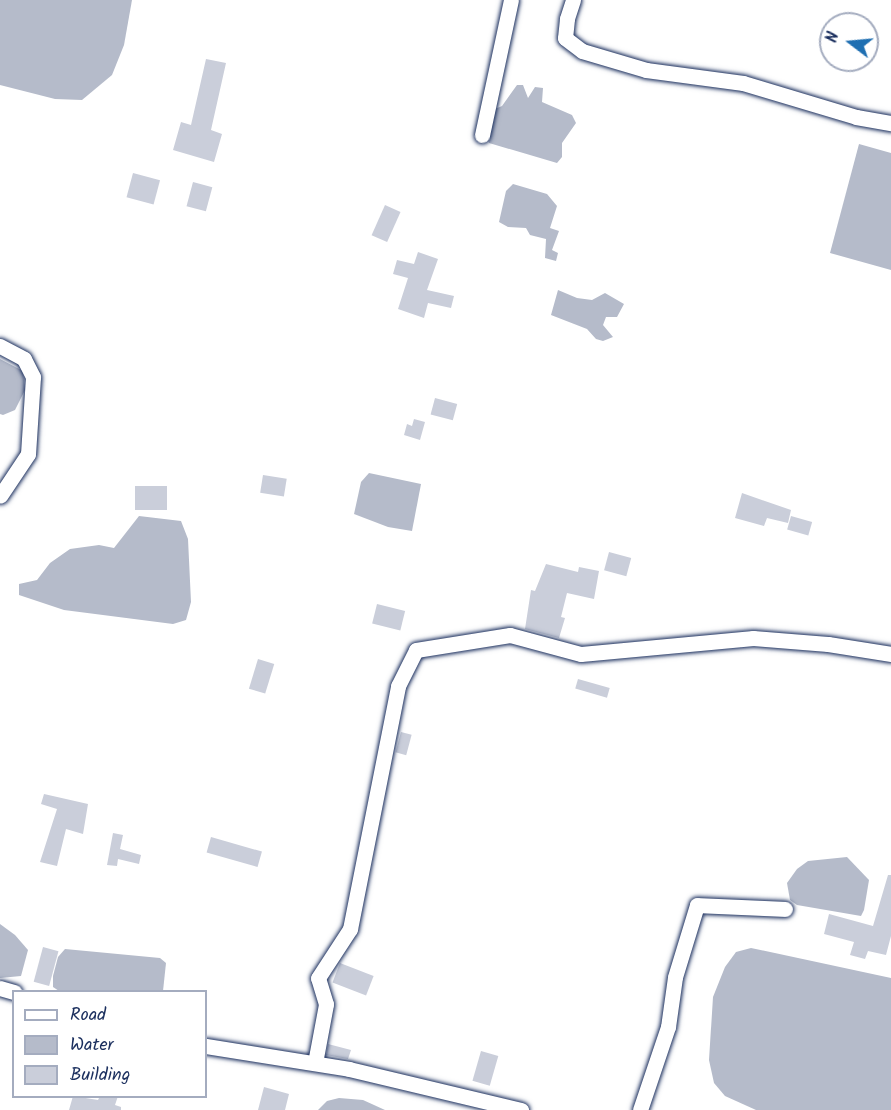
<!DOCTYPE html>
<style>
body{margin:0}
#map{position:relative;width:891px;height:1110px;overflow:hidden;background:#fff;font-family:Kalam,sans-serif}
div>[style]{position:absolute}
.water>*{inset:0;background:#b5bbca}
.building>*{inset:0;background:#caceda;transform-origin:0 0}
.roads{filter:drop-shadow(0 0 2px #1b2f5e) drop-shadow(0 0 2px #1b2f5e)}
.street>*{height:15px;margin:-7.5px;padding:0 7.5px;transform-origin:7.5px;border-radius:7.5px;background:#fff}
span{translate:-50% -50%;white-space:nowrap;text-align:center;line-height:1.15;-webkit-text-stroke:5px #fff;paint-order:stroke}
.legend{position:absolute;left:12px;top:990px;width:195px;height:108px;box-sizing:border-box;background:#fff;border:2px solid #a4acbf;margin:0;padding:8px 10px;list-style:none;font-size:18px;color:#1b2f5e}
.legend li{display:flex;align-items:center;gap:12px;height:30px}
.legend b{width:30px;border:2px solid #a4acbf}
.north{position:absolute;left:819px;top:12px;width:60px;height:60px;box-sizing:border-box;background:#fff;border:2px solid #a4acbf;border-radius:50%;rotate:286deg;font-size:16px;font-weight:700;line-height:24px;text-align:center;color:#1b2f5e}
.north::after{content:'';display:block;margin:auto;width:21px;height:27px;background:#1f6fb2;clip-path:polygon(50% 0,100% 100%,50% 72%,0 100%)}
</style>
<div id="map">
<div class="water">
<i style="clip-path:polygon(0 0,132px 0,124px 45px,112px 75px,82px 100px,55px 99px,0 85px)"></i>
<i style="clip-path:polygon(517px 85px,523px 85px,528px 98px,535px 87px,543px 88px,542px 102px,572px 115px,576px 123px,562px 143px,562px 157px,557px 163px,489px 143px,487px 137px,495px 109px,502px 106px)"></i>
<i style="clip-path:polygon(859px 144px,891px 153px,891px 270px,830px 253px)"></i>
<i style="clip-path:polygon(513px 184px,547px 194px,557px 206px,550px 228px,559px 231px,552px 250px,558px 253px,556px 261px,545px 258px,546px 239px,530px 235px,526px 228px,508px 227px,499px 222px,506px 191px)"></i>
<i style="clip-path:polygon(558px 290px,577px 298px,592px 300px,605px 293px,624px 304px,617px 317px,606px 317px,603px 325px,613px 337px,603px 341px,596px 339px,587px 329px,551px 315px)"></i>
<i style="clip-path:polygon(0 359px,23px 371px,25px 390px,15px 410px,3px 415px,0 414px)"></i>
<i style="clip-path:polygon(369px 473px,421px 484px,412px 531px,388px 527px,354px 514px,361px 482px)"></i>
<i style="clip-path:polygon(139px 516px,181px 521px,188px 539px,191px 602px,186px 620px,173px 624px,64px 610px,19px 595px,19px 584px,37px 580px,50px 563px,70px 549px,99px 545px,114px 548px)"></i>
<i style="clip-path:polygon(847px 857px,869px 880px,864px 910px,861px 916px,797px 905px,790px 900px,787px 883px,797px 869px,808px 861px)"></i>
<i style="clip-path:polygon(0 924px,15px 935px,28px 950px,21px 976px,0 978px)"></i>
<i style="clip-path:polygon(751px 948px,891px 978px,891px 1110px,756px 1110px,725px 1096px,714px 1083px,709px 1060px,713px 997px,725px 967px,736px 952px)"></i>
<i style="clip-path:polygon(65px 949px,160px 958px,166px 963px,163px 991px,59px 991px,53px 987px,53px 976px,58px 957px)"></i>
<i style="clip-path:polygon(339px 1098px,363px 1100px,385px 1110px,318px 1110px,327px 1101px)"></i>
</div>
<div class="building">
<i style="clip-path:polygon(206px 59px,226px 63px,211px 130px,222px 134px,214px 162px,173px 150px,181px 122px,191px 125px)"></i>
<i style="left:133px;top:173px;width:28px;height:25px;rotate:15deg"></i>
<i style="left:193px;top:182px;width:20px;height:25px;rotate:15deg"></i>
<i style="left:385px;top:205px;width:17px;height:33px;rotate:24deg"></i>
<i style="clip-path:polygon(418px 252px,438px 259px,427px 290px,454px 296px,451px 308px,428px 303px,424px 318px,398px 309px,408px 278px,393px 274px,397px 260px,414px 264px)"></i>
<i style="left:435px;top:398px;width:23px;height:17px;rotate:15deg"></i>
<i style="clip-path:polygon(414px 419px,425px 422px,420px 440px,404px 435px,407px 424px,412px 426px)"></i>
<i style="left:263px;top:475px;width:24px;height:18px;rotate:9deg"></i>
<i style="left:167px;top:486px;width:24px;height:32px;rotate:90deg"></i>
<i style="clip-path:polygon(742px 493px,791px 510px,788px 523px,767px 518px,764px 526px,735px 518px)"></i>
<i style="left:791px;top:516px;width:22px;height:14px;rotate:16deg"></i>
<i style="left:609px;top:552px;width:23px;height:19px;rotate:15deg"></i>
<i style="clip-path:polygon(546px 564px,578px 572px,579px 567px,599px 571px,594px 599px,567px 593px,561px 617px,565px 618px,559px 638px,525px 629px,531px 590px,535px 591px)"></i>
<i style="left:377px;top:604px;width:29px;height:20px;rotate:14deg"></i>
<i style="left:258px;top:659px;width:17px;height:31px;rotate:17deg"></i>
<i style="left:578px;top:679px;width:33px;height:10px;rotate:16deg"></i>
<i style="left:401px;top:732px;width:11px;height:21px;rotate:15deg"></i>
<i style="clip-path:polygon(44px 794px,88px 804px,83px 834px,66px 829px,57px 866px,40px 862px,57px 809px,41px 804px)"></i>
<i style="clip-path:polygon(113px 833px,123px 835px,120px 849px,141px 855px,139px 864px,118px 859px,117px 866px,107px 865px)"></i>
<i style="left:211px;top:837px;width:53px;height:16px;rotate:16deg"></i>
<i style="clip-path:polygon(888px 875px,891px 875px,891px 936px,886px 955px,868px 951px,865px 959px,850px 955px,854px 942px,824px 934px,829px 914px,873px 926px)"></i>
<i style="left:43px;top:947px;width:16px;height:36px;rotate:15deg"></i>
<i style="left:340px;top:963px;width:36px;height:21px;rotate:21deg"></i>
<i style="clip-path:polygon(328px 1044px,351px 1050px,348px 1059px,326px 1055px)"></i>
<i style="left:481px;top:1051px;width:18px;height:31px;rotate:16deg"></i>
<i style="clip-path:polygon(264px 1087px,289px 1094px,285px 1110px,258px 1110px)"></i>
<i style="clip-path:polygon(73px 1096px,98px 1100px,100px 1096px,118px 1096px,115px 1105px,121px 1107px,121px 1110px,69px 1110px)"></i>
</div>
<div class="roads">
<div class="street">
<i style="left:573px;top:0;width:20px;rotate:108deg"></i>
<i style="left:567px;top:19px;width:19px;rotate:96deg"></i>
<i style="left:565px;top:38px;width:21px;rotate:37deg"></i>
<i style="left:582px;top:51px;width:67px;rotate:16.5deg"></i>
<i style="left:646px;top:70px;width:98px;rotate:7.6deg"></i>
<i style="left:743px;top:83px;width:118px;rotate:16.7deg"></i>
<i style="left:856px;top:117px;width:36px;rotate:10deg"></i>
<i style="left:482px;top:135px;width:138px;rotate:-77.9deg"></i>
<i style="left:0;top:346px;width:27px;rotate:28deg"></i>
<i style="left:24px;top:359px;width:20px;rotate:63deg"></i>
<i style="left:33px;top:377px;width:77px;rotate:93.7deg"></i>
<i style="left:28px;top:454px;width:50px;rotate:123.7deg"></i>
<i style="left:0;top:988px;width:15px;rotate:16deg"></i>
<i style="left:206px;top:1046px;width:145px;rotate:9.1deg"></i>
<i style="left:349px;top:1069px;width:177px;rotate:13.4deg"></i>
<i style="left:315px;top:1063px;width:60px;rotate:-79.4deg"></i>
<i style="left:326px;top:1004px;width:27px;rotate:-107deg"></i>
<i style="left:318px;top:978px;width:59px;rotate:-56.9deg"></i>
<i style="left:350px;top:929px;width:248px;rotate:-78.8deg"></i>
<i style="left:398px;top:686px;width:40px;rotate:-63.4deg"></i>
<i style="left:416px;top:650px;width:95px;rotate:-9.1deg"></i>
<i style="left:510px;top:635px;width:73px;rotate:15deg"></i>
<i style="left:581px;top:654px;width:173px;rotate:-5.3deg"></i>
<i style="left:753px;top:638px;width:75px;rotate:4.6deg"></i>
<i style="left:828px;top:644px;width:64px;rotate:9deg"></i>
<i style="left:640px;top:1110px;width:88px;rotate:-71.4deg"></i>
<i style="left:668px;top:1027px;width:50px;rotate:-82deg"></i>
<i style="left:675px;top:977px;width:75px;rotate:-73deg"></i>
<i style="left:697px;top:905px;width:88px;rotate:2.6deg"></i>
</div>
</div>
<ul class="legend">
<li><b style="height:8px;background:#fff"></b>Road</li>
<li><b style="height:16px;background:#b5bbca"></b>Water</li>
<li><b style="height:16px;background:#caceda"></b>Building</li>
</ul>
<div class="north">N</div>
</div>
